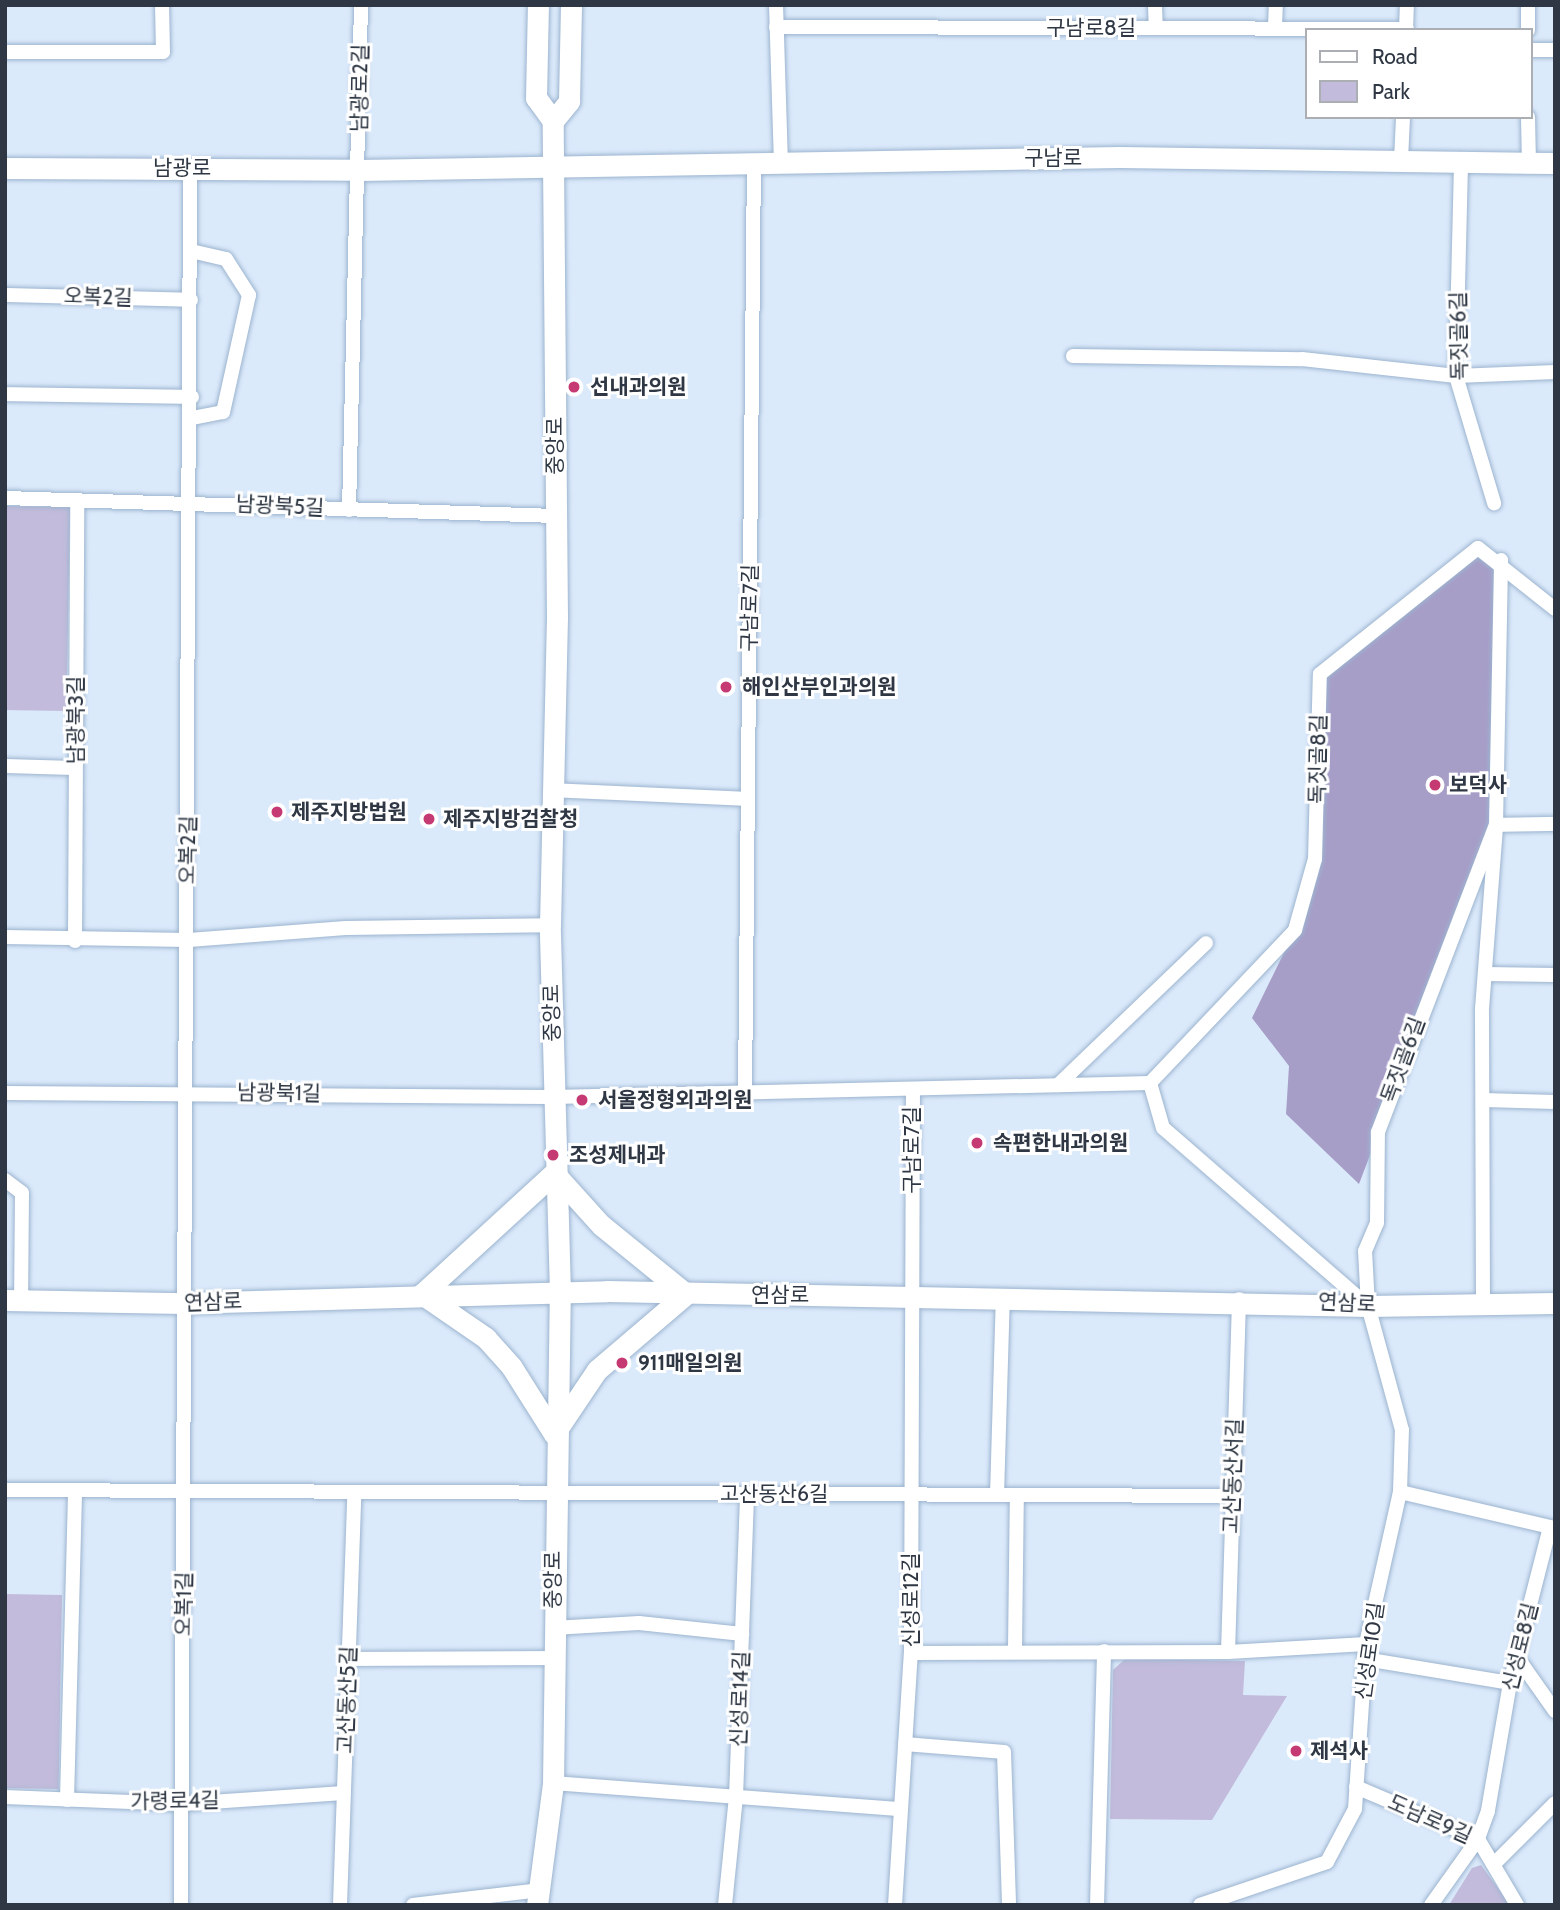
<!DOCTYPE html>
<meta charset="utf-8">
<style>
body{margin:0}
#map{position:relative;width:1560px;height:1910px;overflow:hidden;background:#dbeafb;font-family:Cabin,"Noto Sans KR",sans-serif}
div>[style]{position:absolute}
.green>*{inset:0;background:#c2bbdb;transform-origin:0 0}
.forest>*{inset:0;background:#a79ec8}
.roads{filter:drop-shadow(0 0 2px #9cb4cf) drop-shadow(0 0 2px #9cb4cf)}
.minor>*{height:14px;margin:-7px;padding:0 7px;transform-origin:7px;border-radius:7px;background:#fff}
.secondary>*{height:21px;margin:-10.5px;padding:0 10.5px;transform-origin:10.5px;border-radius:10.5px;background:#fff}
.dots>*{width:19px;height:19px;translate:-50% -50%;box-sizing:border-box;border:4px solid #fff;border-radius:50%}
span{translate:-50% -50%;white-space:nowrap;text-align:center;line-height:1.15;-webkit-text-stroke:6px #fff;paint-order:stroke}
.street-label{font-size:21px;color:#2e3743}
.poi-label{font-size:21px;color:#2e3743;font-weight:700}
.left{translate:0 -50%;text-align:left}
.frame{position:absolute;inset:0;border:7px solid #2e3743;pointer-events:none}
.legend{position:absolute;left:1305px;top:28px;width:228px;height:91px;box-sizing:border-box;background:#fff;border:2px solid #abafb4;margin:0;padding:9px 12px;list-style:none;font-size:21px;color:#2e3743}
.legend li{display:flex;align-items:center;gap:14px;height:35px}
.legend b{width:35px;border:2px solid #abafb4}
</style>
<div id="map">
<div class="green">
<i style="left:5px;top:506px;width:65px;height:204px;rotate:1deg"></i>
<i style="left:5px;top:1594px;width:57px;height:194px;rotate:1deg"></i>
<i style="clip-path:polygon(1125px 1659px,1245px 1661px,1243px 1695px,1287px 1696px,1212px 1820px,1110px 1819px,1113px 1670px)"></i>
<i style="clip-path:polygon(1481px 1865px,1510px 1905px,1449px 1905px,1472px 1868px)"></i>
</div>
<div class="forest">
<i style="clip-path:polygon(1478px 548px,1501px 560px,1496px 825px,1359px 1184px,1286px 1114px,1289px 1066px,1252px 1018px,1295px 930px,1315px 860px,1320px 674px)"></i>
</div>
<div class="roads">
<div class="minor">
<i style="left:776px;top:5px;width:155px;rotate:88.2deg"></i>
<i style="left:1155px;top:5px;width:23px;rotate:88deg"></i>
<i style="left:776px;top:27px;width:631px;rotate:0.18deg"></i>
<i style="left:1275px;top:28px;width:23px;rotate:-88deg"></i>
<i style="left:1406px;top:30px;width:25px;rotate:-88deg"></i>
<i style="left:1528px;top:30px;width:25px;rotate:-90deg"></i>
<i style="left:1530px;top:50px;width:25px"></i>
<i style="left:5px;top:52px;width:158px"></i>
<i style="left:163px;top:52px;width:47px;rotate:-91.2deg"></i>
<i style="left:1528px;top:117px;width:47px;rotate:88.8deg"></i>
<i style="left:1401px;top:160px;width:43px;rotate:-87.3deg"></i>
<i style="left:1461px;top:164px;width:212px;rotate:91.4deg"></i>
<i style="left:1456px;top:376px;width:133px;rotate:73.3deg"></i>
<i style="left:191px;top:251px;width:36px;rotate:13deg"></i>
<i style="left:226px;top:259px;width:43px;rotate:57.4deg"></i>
<i style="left:249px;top:295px;width:120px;rotate:102.5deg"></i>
<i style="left:223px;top:412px;width:32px;rotate:169deg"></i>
<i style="left:5px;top:295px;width:186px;rotate:1.5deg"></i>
<i style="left:1073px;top:356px;width:229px;rotate:0.8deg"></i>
<i style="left:1302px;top:359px;width:155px;rotate:6.3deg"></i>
<i style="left:1456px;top:376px;width:99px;rotate:-2.3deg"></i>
<i style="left:5px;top:394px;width:187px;rotate:0.9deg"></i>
<i style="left:5px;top:498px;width:550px;rotate:1.87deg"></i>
<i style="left:349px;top:510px;width:505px;rotate:-88.64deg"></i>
<i style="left:5px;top:766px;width:70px;rotate:1.6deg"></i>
<i style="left:551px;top:790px;width:197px;rotate:2.6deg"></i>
<i style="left:5px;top:937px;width:184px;rotate:0.9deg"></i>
<i style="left:189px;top:940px;width:157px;rotate:-4.4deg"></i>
<i style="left:346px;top:928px;width:204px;rotate:-0.8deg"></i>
<i style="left:75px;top:941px;width:441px;rotate:-89.7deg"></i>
<i style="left:1485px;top:974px;width:70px;rotate:0.8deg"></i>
<i style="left:1058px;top:1085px;width:205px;rotate:-43.8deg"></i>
<i style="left:5px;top:1093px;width:548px;rotate:0.42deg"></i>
<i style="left:553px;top:1097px;width:597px;rotate:-1.34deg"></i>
<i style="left:745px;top:1094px;width:930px;rotate:-89.45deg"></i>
<i style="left:1484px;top:1100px;width:71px;rotate:1.6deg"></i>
<i style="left:5px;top:1180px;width:21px;rotate:37deg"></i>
<i style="left:22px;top:1193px;width:107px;rotate:90.5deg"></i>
<i style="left:1483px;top:1303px;width:294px;rotate:-90.2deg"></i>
<i style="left:1482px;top:1009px;width:185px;rotate:-85.6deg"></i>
<i style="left:1496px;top:825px;width:265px;rotate:-88.9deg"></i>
<i style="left:1368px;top:1306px;width:271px;rotate:-139deg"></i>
<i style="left:1163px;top:1128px;width:47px;rotate:-106.1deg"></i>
<i style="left:1150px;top:1083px;width:211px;rotate:-46.5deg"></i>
<i style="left:1295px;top:930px;width:74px;rotate:-74.3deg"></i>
<i style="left:1315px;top:859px;width:185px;rotate:-88.5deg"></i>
<i style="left:1320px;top:674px;width:202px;rotate:-38.6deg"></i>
<i style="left:1478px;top:548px;width:98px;rotate:38.4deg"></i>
<i style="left:5px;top:1490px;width:1227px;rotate:0.28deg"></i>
<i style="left:1400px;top:1492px;width:154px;rotate:13.1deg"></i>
<i style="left:1550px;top:1527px;width:161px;rotate:104.4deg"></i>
<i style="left:1510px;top:1683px;width:130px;rotate:99.8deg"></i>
<i style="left:1488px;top:1811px;width:30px;rotate:110deg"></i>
<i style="left:1478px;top:1839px;width:81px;rotate:125.5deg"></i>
<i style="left:997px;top:1495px;width:199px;rotate:-88.3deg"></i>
<i style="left:553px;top:1628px;width:86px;rotate:-3.3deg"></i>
<i style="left:639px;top:1623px;width:104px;rotate:6.1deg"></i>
<i style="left:1015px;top:1648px;width:153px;rotate:-89.3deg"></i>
<i style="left:1228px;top:1652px;width:353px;rotate:-88.2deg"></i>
<i style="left:911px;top:1653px;width:317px;rotate:-0.2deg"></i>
<i style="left:1228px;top:1652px;width:138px;rotate:-3.3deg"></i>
<i style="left:1517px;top:1657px;width:66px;rotate:54.9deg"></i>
<i style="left:349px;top:1659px;width:204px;rotate:-0.3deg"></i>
<i style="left:1365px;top:1659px;width:147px;rotate:9.4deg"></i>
<i style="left:905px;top:1744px;width:99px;rotate:4.6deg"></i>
<i style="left:1004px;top:1752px;width:153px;rotate:88.1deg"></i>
<i style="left:553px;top:1783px;width:349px;rotate:4.3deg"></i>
<i style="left:1356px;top:1787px;width:133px;rotate:23.1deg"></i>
<i style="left:1478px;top:1839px;width:77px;rotate:59.4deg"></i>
<i style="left:5px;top:1797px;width:176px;rotate:2.3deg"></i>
<i style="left:181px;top:1804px;width:163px;rotate:-3.9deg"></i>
<i style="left:67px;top:1800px;width:309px;rotate:-88.5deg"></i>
<i style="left:1494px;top:1864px;width:86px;rotate:-45deg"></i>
<i style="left:181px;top:1905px;width:1737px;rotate:-89.7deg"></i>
<i style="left:340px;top:1905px;width:409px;rotate:-88deg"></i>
<i style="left:413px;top:1905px;width:128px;rotate:-6.7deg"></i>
<i style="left:725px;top:1905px;width:109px;rotate:-84.2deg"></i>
<i style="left:736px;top:1797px;width:304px;rotate:-87.9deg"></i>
<i style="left:895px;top:1905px;width:253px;rotate:-86.4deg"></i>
<i style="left:911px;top:1653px;width:564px;rotate:-89.8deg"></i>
<i style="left:1097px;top:1905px;width:254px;rotate:-88.4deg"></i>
<i style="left:1200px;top:1905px;width:134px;rotate:-18.7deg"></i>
<i style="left:1327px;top:1862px;width:60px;rotate:-62.2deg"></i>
<i style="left:1355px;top:1809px;width:165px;rotate:-86.2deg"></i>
<i style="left:1366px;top:1644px;width:156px;rotate:-77.4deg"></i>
<i style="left:1400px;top:1492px;width:62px;rotate:-88.2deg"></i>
<i style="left:1402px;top:1430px;width:129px;rotate:-105.3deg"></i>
<i style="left:1368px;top:1306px;width:55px;rotate:-93.1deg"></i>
<i style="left:1365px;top:1251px;width:30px;rotate:-67deg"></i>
<i style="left:1377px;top:1223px;width:91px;rotate:-89.4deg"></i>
<i style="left:1378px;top:1132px;width:329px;rotate:-69deg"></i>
<i style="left:1496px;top:825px;width:59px;rotate:-1deg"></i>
</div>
<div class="secondary">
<i style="left:553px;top:121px;width:26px;rotate:-51deg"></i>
<i style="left:569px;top:101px;width:96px;rotate:-88.8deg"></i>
<i style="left:5px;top:168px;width:354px;rotate:0.3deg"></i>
<i style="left:359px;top:170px;width:761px;rotate:-0.98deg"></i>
<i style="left:1120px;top:157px;width:435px;rotate:0.8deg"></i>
<i style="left:554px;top:1173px;width:70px;rotate:47.9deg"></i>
<i style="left:601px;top:1225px;width:109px;rotate:39.1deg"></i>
<i style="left:686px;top:1294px;width:117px;rotate:139.5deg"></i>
<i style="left:597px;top:1370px;width:77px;rotate:123.9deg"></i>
<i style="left:554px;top:1434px;width:80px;rotate:-122.3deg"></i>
<i style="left:511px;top:1366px;width:38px;rotate:-132deg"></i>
<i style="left:486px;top:1338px;width:78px;rotate:-145.5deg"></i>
<i style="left:422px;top:1294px;width:179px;rotate:-42.5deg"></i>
<i style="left:5px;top:1300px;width:179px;rotate:1deg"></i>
<i style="left:184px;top:1303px;width:423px;rotate:-1.6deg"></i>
<i style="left:607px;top:1291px;width:761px;rotate:1.13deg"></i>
<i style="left:1368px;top:1306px;width:187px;rotate:-0.9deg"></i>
<i style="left:537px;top:1905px;width:123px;rotate:-82.5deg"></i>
<i style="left:553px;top:1783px;width:490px;rotate:-89.2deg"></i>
<i style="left:560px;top:1293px;width:368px;rotate:-91.6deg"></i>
<i style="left:550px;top:925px;width:307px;rotate:-88.7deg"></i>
<i style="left:557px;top:618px;width:497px;rotate:-90.5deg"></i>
<i style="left:553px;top:121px;width:29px;rotate:-126deg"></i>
<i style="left:536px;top:98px;width:93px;rotate:-88.8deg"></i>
</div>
</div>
<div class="dots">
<i style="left:574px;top:387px;background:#c53a72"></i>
<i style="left:726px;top:687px;background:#c53a72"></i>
<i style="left:1435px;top:785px;background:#c53a72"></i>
<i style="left:277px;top:812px;background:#c53a72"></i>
<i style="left:429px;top:819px;background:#c53a72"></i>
<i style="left:582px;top:1100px;background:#c53a72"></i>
<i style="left:977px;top:1143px;background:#c53a72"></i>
<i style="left:553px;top:1155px;background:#c53a72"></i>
<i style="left:622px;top:1363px;background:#c53a72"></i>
<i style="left:1296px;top:1751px;background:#c53a72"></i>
</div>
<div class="street-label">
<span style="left:1091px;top:28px">구남로8길</span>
<span style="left:360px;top:88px;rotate:-89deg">남광로2길</span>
<span style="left:1053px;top:158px">구남로</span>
<span style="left:182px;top:168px">남광로</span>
<span style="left:98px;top:297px;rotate:2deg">오복2길</span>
<span style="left:1459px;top:336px;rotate:-91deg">독짓골6길</span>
<span style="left:555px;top:446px;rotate:-90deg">중앙로</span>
<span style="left:280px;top:506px;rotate:3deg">남광북5길</span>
<span style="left:750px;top:608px;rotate:-89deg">구남로7길</span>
<span style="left:76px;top:720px;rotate:-90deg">남광북3길</span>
<span style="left:1318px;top:759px;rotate:-89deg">독짓골8길</span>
<span style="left:188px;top:850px;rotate:-89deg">오복2길</span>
<span style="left:552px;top:1013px;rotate:-91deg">중앙로</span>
<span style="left:1403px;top:1060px;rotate:-70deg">독짓골6길</span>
<span style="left:279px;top:1093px;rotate:1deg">남광북1길</span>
<span style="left:912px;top:1150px;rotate:-90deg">구남로7길</span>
<span style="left:780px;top:1295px">연삼로</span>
<span style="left:213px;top:1302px;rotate:-2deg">연삼로</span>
<span style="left:1347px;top:1303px;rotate:3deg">연삼로</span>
<span style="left:1233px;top:1476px;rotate:-88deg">고산동산서길</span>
<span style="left:774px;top:1494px">고산동산6길</span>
<span style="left:553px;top:1580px;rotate:-90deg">중앙로</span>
<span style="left:911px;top:1600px;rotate:-90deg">신성로12길</span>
<span style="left:184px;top:1604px;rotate:-89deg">오복1길</span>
<span style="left:1520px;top:1647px;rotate:-76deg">신성로8길</span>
<span style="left:1370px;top:1651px;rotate:-82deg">신성로10길</span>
<span style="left:740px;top:1699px;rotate:-88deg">신성로14길</span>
<span style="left:347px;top:1700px;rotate:-88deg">고산동산5길</span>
<span style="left:175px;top:1801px;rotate:-1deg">가령로4길</span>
<span style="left:1430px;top:1819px;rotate:24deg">도남로9길</span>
</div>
<div class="poi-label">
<span class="left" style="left:590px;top:387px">선내과의원</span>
<span class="left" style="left:742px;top:687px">해인산부인과의원</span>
<span class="left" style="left:1449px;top:785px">보덕사</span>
<span class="left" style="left:291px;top:812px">제주지방법원</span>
<span class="left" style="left:443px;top:819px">제주지방검찰청</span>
<span class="left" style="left:598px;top:1100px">서울정형외과의원</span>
<span class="left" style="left:993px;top:1143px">속편한내과의원</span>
<span class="left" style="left:569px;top:1155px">조성제내과</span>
<span class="left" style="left:638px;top:1363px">911매일의원</span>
<span class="left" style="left:1310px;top:1751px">제석사</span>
</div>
<div class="frame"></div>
<ul class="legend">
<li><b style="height:9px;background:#fff"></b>Road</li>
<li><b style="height:19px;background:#c2bbdb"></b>Park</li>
</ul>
</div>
